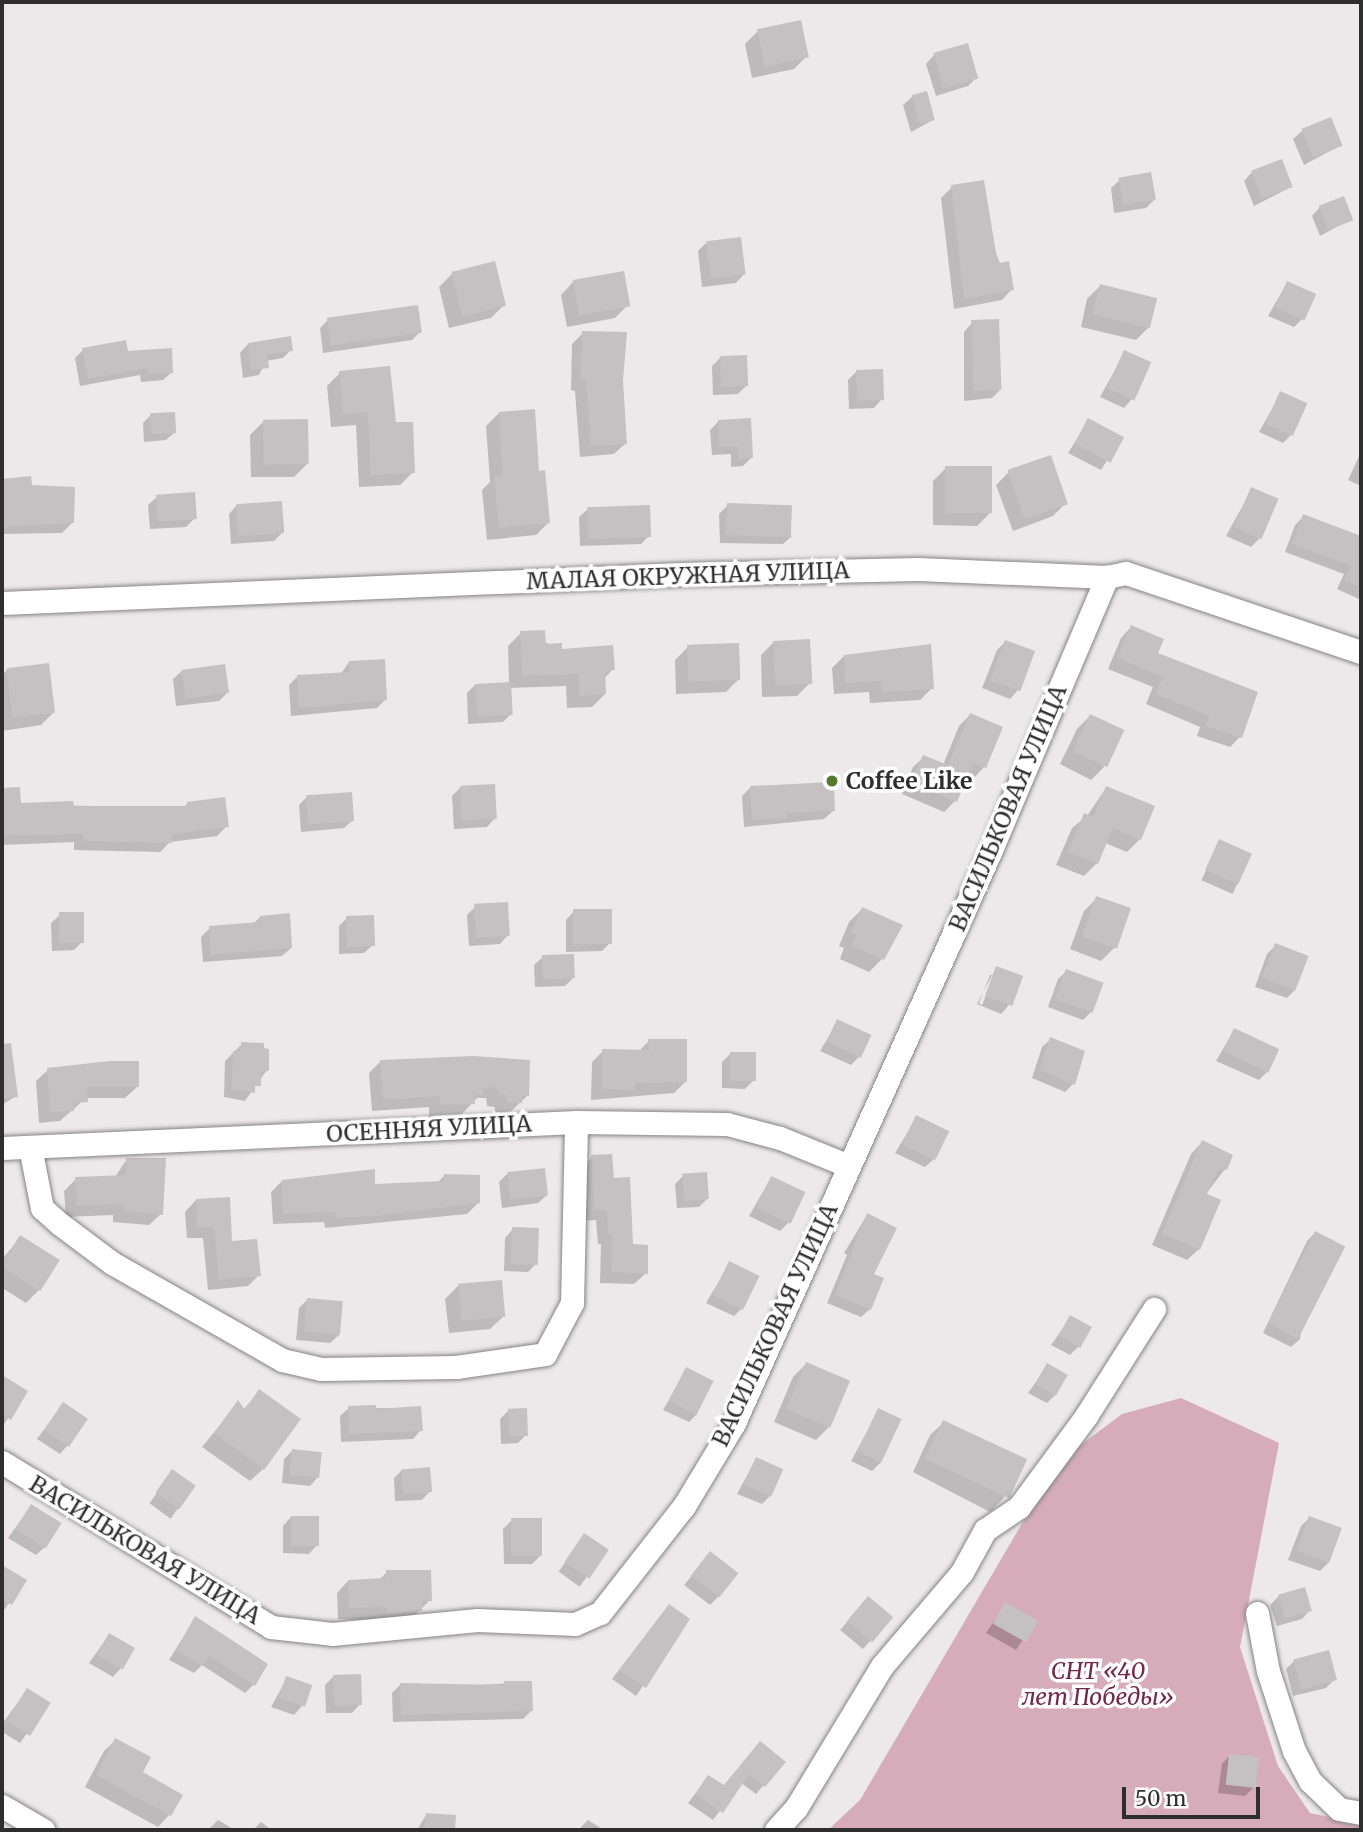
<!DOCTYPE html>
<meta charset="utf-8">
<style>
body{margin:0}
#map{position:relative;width:1363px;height:1832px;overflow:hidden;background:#ede9ea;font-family:Merriweather,serif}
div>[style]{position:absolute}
.green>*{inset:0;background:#d6acba}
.shadow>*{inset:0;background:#0003;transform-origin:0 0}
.building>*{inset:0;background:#c5c1c2;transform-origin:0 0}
.roads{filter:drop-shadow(0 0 2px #868384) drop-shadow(0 0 2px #868384)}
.minor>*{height:23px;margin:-11.5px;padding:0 11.5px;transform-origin:11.5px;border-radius:11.5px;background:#fff}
.dots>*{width:19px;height:19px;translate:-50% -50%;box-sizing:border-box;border:4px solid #fff;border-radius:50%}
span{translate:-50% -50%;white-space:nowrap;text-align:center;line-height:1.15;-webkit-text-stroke:7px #fff;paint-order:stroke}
.street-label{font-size:23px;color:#2f2e2e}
.poi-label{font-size:23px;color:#2f2e2e;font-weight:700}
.left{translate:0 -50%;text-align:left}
.park-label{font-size:23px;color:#722948;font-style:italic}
.frame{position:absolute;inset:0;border:4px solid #2f2e2e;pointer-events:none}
.scale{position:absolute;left:1122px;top:1787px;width:138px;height:32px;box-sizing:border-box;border:4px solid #2f2e2e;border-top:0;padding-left:9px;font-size:21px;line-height:24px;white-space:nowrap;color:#2f2e2e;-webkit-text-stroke:5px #fff;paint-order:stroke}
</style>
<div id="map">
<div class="green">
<i style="clip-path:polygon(1181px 1398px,1279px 1443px,1240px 1647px,1278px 1766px,1310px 1813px,1361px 1824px,1361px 1830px,828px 1830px,860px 1800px,1058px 1462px,1122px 1414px)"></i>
</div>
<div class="shadow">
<i style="clip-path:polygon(758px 31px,807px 56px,794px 69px,752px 78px,745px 44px)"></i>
<i style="clip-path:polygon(934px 55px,976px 78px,968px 86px,936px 96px,926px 64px)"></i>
<i style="clip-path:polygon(912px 97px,933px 120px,911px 132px,903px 105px)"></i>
<i style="clip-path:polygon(1302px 131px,1341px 145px,1304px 165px,1293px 139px)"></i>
<i style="clip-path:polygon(1252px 172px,1291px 187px,1254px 206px,1244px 181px)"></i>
<i style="clip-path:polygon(1120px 180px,1154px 200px,1146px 208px,1114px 213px,1111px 188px)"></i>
<i style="clip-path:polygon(952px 187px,1012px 289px,1002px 300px,954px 309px,941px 198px)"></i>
<i style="clip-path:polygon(1320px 207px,1351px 219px,1320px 236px,1312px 216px)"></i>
<i style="clip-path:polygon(706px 243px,744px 274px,736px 283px,702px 287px,698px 251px)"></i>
<i style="clip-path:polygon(452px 274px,504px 305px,491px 318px,449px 328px,439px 287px)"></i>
<i style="clip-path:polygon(574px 281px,628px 305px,615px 318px,567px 327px,561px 295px)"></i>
<i style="clip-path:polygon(1287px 283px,1302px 319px,1294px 327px,1268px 316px)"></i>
<i style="clip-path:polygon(1100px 286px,1149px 327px,1136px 340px,1081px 327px,1087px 299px)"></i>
<i style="clip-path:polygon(328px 320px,420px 332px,412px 340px,323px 353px,320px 328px)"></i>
<i style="clip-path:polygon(972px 323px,1001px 389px,992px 398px,964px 401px,964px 332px)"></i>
<i style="clip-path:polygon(583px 333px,621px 381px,626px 443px,614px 454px,580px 457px,575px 391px,571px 390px,572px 344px)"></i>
<i style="clip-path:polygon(248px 344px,291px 350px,283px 358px,266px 361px,259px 375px,243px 378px,240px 353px)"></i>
<i style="clip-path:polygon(83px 350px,127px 353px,172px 372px,163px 380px,141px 382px,140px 375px,80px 386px,75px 358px)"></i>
<i style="clip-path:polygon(1125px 352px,1132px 399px,1124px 408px,1100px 397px)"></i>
<i style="clip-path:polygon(720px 358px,746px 386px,738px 394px,713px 395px,712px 366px)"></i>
<i style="clip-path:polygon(857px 371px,882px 399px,874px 408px,849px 409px,848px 380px)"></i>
<i style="clip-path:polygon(340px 373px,394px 424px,413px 472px,400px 485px,359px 487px,356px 425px,331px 427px,327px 386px)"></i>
<i style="clip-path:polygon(1281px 393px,1291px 435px,1283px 443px,1259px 432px)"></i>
<i style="clip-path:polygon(499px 413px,537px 473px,549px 522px,536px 535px,487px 540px,482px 490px,490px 482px,486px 426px)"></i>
<i style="clip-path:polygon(151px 415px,175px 432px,166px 440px,144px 442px,143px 423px)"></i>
<i style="clip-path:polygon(1089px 420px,1122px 437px,1101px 470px,1068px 453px)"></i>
<i style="clip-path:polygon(719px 421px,751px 458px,743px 466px,731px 467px,731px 454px,712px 455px,710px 430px)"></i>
<i style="clip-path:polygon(263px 422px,307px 464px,294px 477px,251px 477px,250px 435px)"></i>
<i style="clip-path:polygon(1361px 452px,1361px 486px,1348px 480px)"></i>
<i style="clip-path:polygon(946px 468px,990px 513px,977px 526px,933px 525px,933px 481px)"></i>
<i style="clip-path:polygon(1009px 472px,1066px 503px,1053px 516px,1013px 531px,996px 485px)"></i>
<i style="clip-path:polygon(29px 478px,30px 487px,72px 523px,62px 533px,2px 534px,2px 481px)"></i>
<i style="clip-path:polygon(1252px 489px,1259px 539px,1251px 547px,1226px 536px)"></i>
<i style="clip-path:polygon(157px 497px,195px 518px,186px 527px,150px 529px,148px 505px)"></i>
<i style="clip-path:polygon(237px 505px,282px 533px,274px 541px,231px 544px,229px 514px)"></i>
<i style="clip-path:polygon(728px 505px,792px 536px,783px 544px,720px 543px,719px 514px)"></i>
<i style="clip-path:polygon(588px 509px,649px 536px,641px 544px,580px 546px,579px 517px)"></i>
<i style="clip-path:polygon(1304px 516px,1361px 541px,1361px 600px,1337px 589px,1344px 574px,1285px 552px,1295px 525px)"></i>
<i style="clip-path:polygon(1131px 627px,1240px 737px,1230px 747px,1197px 736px,1200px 727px,1146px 704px,1153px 687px,1108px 669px,1121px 638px)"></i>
<i style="clip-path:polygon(521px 633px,613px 669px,604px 679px,605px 694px,592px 707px,567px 708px,566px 686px,510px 688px,511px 714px,503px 722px,468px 724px,467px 693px,475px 685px,509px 683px,508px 646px)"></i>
<i style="clip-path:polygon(774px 642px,810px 683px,797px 696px,762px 697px,761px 655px)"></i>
<i style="clip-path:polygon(1005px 642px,1033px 652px,1018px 690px,1010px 699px,982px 688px,997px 650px)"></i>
<i style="clip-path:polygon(688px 647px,739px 679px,726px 692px,676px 694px,675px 660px)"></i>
<i style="clip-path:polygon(844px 656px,932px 688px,920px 700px,870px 703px,869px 692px,834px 694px,832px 668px)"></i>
<i style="clip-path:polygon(349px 662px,385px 700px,377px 708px,291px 716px,289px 685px,297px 677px,341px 674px)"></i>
<i style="clip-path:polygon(7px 670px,54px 712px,41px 725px,2px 731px,2px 675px)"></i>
<i style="clip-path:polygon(182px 671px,227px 693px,219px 701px,176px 706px,173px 679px)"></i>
<i style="clip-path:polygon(970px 715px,984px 767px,974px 778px,966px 775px,955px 801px,944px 812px,902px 794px,913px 767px,924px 757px,943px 765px,959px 726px)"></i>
<i style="clip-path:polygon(1090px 716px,1104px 767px,1091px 780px,1060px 764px,1077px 729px)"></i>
<i style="clip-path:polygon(751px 787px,833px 811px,824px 819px,744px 827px,742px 796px)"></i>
<i style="clip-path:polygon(18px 788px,19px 805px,184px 807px,188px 803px,227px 826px,217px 836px,170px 842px,160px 852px,74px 850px,74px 842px,2px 845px,2px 790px)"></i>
<i style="clip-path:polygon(460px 788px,495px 818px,487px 827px,454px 829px,452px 796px)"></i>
<i style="clip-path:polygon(1106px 788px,1140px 839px,1127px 852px,1105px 843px,1097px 863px,1084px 876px,1056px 865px,1072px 828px,1087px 816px)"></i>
<i style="clip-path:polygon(307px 797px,353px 820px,344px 828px,301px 832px,299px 805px)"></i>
<i style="left:1219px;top:841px;width:34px;height:43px;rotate:24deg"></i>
<i style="clip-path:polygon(1097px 898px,1114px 948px,1101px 961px,1070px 949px,1084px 911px)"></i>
<i style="clip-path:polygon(475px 907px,508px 935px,500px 944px,469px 946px,467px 915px)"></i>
<i style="clip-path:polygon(862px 909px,882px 959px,869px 972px,840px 959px,844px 948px,839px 946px,849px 922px)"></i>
<i style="clip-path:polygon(574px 911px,610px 943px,602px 951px,566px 952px,566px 920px)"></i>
<i style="clip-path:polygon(60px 915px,82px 942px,74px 950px,52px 951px,51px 923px)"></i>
<i style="clip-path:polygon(260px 917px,291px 948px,282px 956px,203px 962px,201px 937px,210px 928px,253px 924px)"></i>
<i style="clip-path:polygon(347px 918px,373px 945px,364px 953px,339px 954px,339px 926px)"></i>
<i style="clip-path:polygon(1275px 946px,1295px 990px,1287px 998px,1255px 987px,1267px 954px)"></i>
<i style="clip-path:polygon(543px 957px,573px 978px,565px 986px,535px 987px,534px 965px)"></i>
<i style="clip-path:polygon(evenodd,996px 968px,1009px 1005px,1001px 1014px,977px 1004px,996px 968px,990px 975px,994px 975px,982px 1005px,979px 1003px,990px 975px)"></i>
<i style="clip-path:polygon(1067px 971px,1091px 1012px,1083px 1020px,1048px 1007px,1058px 979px)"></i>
<i style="clip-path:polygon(838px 1021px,859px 1057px,851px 1065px,820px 1051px)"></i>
<i style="clip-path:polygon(1234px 1030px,1267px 1072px,1259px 1080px,1216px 1061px)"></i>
<i style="clip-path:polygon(1051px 1039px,1073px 1084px,1065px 1092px,1032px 1078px,1042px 1047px)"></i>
<i style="clip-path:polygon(649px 1041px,685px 1082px,674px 1093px,591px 1100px,592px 1062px,603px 1051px,639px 1051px)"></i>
<i style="clip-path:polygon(242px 1044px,267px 1070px,245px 1101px,224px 1097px,225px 1061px)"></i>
<i style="clip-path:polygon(731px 1053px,753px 1081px,745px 1089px,722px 1088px,722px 1062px)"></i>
<i style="clip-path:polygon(11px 1059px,16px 1096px,2px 1105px,2px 1060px)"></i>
<i style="clip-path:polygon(381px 1061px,528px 1062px,528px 1095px,508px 1114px,494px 1113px,495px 1107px,487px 1106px,486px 1098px,477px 1098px,461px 1115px,429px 1116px,429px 1107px,372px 1111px,369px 1073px)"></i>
<i style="clip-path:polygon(48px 1070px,137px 1087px,125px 1098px,86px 1098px,60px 1121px,39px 1123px,36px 1081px)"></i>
<i style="clip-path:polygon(917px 1117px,934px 1159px,925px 1167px,895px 1153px)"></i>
<i style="clip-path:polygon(1202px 1142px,1225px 1169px,1205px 1195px,1199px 1249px,1187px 1260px,1152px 1245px,1191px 1154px)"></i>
<i style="clip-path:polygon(592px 1157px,612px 1180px,632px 1246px,646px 1273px,634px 1284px,600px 1283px,601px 1244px,598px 1244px,596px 1220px,583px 1221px,581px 1169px)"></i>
<i style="clip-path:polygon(127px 1159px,161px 1214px,149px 1225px,113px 1222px,113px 1215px,66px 1217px,64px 1191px,76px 1179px,115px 1177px)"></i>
<i style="clip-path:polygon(507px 1174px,547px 1195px,538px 1203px,502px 1208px,499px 1182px)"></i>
<i style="clip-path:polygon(444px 1176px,478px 1203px,467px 1214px,325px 1228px,324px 1222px,273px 1224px,271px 1192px,282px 1181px,374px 1185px,437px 1183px)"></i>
<i style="clip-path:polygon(683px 1176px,707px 1199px,699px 1207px,677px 1208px,675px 1184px)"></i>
<i style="clip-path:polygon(771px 1178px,788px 1223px,780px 1231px,749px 1216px)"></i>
<i style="clip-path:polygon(196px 1200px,259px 1275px,248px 1286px,208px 1290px,203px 1238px,187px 1238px,185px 1212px)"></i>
<i style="clip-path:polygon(867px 1215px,872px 1275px,870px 1309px,861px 1317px,827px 1303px,847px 1255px,844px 1253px)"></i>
<i style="clip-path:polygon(513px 1229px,537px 1263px,528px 1272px,504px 1271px,505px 1238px)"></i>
<i style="clip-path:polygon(1315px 1233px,1300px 1339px,1291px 1347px,1263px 1333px,1307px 1241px)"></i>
<i style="clip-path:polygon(21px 1237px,39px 1290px,26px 1303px,2px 1288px,2px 1259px)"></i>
<i style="clip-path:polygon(730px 1263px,742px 1308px,734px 1316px,706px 1303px)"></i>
<i style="clip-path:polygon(458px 1286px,504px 1316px,490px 1329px,449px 1333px,445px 1299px)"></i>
<i style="clip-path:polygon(307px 1300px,339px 1335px,330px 1343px,296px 1340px,299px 1308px)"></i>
<i style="clip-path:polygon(1071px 1317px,1078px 1347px,1070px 1355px,1051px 1345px)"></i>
<i style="clip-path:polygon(806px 1364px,829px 1427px,816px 1440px,774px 1422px,793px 1377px)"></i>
<i style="clip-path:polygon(1048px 1365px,1055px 1395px,1047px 1403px,1028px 1393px)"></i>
<i style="clip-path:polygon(686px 1370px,697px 1414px,689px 1422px,663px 1410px)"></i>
<i style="clip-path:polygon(2px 1377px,26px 1392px,2px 1427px)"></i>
<i style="clip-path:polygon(259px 1392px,263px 1469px,250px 1481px,202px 1447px,238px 1403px,243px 1410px)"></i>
<i style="clip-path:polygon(63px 1404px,68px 1445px,60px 1454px,37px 1439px)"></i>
<i style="clip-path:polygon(349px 1408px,419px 1408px,421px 1430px,413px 1439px,341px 1442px,340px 1416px)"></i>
<i style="clip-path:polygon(509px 1410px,526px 1435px,518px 1443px,501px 1444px,500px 1419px)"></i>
<i style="clip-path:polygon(879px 1410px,881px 1462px,872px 1471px,851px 1461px)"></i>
<i style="clip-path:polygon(943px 1423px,1024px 1459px,1003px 1499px,990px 1512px,913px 1472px,930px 1435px)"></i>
<i style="clip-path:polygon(292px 1451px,318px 1477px,310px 1486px,282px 1483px,284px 1459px)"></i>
<i style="clip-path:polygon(756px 1459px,771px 1495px,762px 1504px,737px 1494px)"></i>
<i style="clip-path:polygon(402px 1470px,430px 1491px,422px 1500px,395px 1501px,394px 1478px)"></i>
<i style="left:173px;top:1471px;width:26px;height:40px;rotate:36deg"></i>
<i style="clip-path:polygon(31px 1506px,45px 1547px,36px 1555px,8px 1538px)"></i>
<i style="clip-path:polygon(291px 1517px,317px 1545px,309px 1554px,283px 1553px,283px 1526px)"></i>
<i style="clip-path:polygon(1309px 1518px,1328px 1563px,1320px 1571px,1288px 1560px,1301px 1526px)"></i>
<i style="clip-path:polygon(512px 1520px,541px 1555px,532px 1564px,504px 1564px,503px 1529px)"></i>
<i style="left:585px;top:1535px;width:26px;height:45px;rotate:36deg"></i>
<i style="clip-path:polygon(710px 1554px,718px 1597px,710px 1605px,684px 1585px)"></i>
<i style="clip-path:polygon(2px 1567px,25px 1581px,2px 1613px)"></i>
<i style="clip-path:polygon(387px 1572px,430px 1600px,408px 1622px,338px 1619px,337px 1593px,348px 1581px,379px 1580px)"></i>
<i style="clip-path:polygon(1279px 1596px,1310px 1610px,1302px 1619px,1277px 1626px,1270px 1605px)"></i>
<i style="clip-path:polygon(1005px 1605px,1035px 1621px,1016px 1650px,986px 1633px)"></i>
<i style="clip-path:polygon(669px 1606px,688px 1620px,636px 1696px,612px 1679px)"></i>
<i style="clip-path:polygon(860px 1607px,891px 1617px,863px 1649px,840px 1630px)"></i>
<i style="clip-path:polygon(195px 1618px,254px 1684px,245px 1693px,202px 1665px,194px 1673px,169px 1660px)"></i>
<i style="clip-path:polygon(109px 1635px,121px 1668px,113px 1677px,89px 1663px)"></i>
<i style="clip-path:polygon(1294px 1661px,1335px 1679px,1326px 1688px,1293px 1696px,1286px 1669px)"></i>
<i style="clip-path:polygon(333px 1677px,360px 1704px,352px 1713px,326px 1713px,325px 1685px)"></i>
<i style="clip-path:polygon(287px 1678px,302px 1706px,294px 1715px,271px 1707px)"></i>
<i style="clip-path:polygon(530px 1682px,531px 1711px,523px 1719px,393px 1722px,392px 1693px,401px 1684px,428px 1688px)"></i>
<i style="clip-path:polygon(27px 1690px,48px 1704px,20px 1743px,2px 1732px,2px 1724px)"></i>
<i style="clip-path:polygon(116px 1740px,169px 1815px,158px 1827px,85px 1787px,104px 1751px)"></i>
<i style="clip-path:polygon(752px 1752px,783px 1763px,756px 1794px,741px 1783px,713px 1820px,688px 1803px,708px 1777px,723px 1787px)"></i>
<i style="clip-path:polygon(1230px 1755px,1254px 1787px,1245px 1796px,1218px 1793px,1222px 1764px)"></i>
<i style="clip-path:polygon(426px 1815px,454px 1817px,453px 1830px,417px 1830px)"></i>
<i style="clip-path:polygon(218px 1820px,235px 1830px,208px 1830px)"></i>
<i style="clip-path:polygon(588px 1820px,604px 1830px,578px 1830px)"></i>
<i style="clip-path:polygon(261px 1822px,272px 1830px,253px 1830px)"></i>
</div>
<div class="building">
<i style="left:801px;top:20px;width:38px;height:45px;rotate:78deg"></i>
<i style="left:968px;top:43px;width:37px;height:36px;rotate:74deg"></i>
<i style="left:927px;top:91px;width:30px;height:16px;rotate:75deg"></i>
<i style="left:1331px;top:117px;width:31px;height:32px;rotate:68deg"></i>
<i style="left:1282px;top:159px;width:30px;height:33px;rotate:69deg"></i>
<i style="left:1151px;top:172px;width:28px;height:33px;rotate:80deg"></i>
<i style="clip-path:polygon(984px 180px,996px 253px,1000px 263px,1009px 261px,1014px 290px,964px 299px,951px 185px)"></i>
<i style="left:1344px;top:196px;width:26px;height:27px;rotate:69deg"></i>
<i style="left:741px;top:237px;width:38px;height:35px;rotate:83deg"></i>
<i style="left:495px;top:261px;width:46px;height:45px;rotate:76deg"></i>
<i style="left:624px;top:271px;width:36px;height:52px;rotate:80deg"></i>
<i style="left:1287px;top:281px;width:32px;height:29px;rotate:24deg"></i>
<i style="left:1100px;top:284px;width:59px;height:31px;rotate:14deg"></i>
<i style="left:418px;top:305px;width:28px;height:92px;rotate:82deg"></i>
<i style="left:999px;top:319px;width:71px;height:28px;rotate:88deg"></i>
<i style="clip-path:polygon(582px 331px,627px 332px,623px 381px,627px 444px,591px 446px,586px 380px,581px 380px)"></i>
<i style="clip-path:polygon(291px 336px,293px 351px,267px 354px,269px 368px,251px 370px,248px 343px)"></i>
<i style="clip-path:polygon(126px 340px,128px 351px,172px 348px,173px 373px,149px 374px,148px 368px,88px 379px,82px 348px)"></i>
<i style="left:1124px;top:350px;width:30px;height:42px;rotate:24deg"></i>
<i style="left:747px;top:355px;width:31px;height:27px;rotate:88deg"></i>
<i style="clip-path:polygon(390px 366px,396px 422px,413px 422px,415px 473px,371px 475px,368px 412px,343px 415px,339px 371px)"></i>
<i style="left:883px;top:369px;width:31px;height:27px;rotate:88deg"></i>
<i style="left:1280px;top:391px;width:30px;height:36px;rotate:24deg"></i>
<i style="clip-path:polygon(535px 409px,539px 471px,545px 470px,550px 523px,499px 528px,494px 475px,502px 475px,499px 412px)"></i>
<i style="left:175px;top:412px;width:21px;height:25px;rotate:87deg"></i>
<i style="clip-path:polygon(751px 418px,753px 458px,739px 459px,738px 447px,719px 447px,718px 420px)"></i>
<i style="left:1088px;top:418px;width:41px;height:29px;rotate:28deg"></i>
<i style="left:308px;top:419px;width:45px;height:45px;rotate:89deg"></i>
<i style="left:1051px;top:455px;width:52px;height:46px;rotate:71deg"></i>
<i style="left:945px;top:466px;width:47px;height:47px"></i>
<i style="clip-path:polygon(31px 476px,32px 485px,75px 487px,74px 523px,2px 527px,2px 479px)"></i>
<i style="left:1251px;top:487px;width:30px;height:44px;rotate:23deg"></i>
<i style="left:195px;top:492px;width:27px;height:39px;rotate:86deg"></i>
<i style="left:282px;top:501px;width:32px;height:46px;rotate:86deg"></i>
<i style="left:727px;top:503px;width:65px;height:32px;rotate:2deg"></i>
<i style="left:650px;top:505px;width:32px;height:63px;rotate:88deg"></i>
<i style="clip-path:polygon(1303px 514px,1361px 536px,1361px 588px,1344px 580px,1351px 566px,1292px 544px)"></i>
<i style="clip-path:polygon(1131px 625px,1164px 639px,1158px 653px,1258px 692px,1242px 738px,1206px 726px,1209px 716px,1155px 694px,1163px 677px,1117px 658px)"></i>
<i style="clip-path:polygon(545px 630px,546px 644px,562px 643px,562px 649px,613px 645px,615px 670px,605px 671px,606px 694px,580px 696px,578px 674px,522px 676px,520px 631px)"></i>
<i style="left:810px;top:639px;width:45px;height:37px;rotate:87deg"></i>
<i style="left:1005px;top:640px;width:32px;height:43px;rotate:20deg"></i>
<i style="left:739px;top:643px;width:37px;height:52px;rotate:88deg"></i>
<i style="clip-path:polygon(931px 644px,934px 689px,882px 692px,881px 681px,845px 683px,844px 655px)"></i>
<i style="clip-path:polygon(385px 659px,387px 700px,299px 708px,297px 675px,349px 672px,349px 661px)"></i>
<i style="left:49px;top:663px;width:50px;height:43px;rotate:83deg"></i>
<i style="left:225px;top:664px;width:29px;height:44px;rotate:82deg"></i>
<i style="left:511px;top:682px;width:33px;height:36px;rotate:87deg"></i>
<i style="clip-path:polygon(970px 713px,1003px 727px,986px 768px,973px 763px,957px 802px,911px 783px,923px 755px,948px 765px)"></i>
<i style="left:1090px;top:714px;width:38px;height:41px;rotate:25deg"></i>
<i style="clip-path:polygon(834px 782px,835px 811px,787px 813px,787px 818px,752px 820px,750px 786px)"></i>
<i style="left:495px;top:784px;width:35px;height:35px;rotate:87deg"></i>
<i style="clip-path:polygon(1106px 786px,1155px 806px,1141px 840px,1113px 828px,1098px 864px,1068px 852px,1084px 813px,1093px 817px)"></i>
<i style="clip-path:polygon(20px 787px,21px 803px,73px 801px,74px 806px,187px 806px,187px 802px,225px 797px,229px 827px,172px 834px,172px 843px,83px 841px,83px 834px,2px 836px,2px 788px)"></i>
<i style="left:352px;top:792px;width:29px;height:46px;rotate:86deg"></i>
<i style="left:1219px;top:839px;width:36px;height:34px;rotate:24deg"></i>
<i style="left:1096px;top:896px;width:37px;height:43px;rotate:19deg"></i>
<i style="left:508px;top:902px;width:34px;height:34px;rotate:87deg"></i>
<i style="clip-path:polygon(862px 907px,903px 925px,884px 960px,851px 946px,856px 935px,851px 933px)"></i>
<i style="left:573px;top:909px;width:39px;height:35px"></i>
<i style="left:84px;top:912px;width:31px;height:25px;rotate:90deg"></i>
<i style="clip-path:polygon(290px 913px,292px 948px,211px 955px,209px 926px,260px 922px,260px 916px)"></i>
<i style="left:374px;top:915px;width:31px;height:28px;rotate:88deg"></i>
<i style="left:1275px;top:943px;width:36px;height:37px;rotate:21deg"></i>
<i style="left:574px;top:954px;width:24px;height:32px;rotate:88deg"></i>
<i style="left:996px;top:966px;width:29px;height:32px;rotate:20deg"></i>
<i style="left:1066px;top:969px;width:40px;height:32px;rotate:20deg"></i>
<i style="left:837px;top:1019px;width:38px;height:25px;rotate:25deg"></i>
<i style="left:1234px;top:1028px;width:50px;height:26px;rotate:25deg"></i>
<i style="clip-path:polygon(1050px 1037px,1085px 1051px,1075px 1085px,1039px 1070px)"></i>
<i style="clip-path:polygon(648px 1039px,687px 1039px,687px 1082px,635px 1083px,635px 1090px,602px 1089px,602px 1049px,649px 1050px)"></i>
<i style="clip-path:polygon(241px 1042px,264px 1043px,264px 1048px,269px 1049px,269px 1071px,261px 1071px,261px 1086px,255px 1086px,255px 1093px,232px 1089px,233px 1051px,241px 1051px)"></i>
<i style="clip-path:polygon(11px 1043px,18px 1097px,2px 1099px,2px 1044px)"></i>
<i style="left:730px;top:1052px;width:26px;height:29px"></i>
<i style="clip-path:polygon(473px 1056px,530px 1060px,529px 1096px,522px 1096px,522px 1103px,506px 1102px,506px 1095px,498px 1095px,497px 1087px,483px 1088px,483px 1095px,474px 1095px,475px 1104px,440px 1105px,440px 1096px,383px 1100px,380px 1060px)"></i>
<i style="clip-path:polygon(110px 1061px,139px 1061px,139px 1087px,87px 1087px,88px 1102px,73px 1103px,74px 1111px,50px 1112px,47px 1068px)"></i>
<i style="left:916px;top:1115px;width:37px;height:32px;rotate:26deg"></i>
<i style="clip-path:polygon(1202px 1140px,1233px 1155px,1227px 1170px,1219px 1169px,1207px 1194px,1221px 1200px,1200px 1250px,1162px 1234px)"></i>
<i style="clip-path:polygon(612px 1154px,614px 1178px,630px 1177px,633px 1244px,648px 1245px,648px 1274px,611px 1272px,612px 1233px,608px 1234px,607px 1210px,594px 1210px,591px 1155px)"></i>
<i style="clip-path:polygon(126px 1158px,166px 1158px,163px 1215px,124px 1211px,124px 1204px,77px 1206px,75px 1177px,126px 1175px)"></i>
<i style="left:545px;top:1168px;width:28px;height:38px;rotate:84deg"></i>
<i style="clip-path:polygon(375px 1169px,375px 1184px,443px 1181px,444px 1174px,480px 1175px,480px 1203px,376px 1216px,335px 1218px,335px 1212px,283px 1214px,282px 1180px)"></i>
<i style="left:707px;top:1172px;width:27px;height:25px;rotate:86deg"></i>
<i style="left:771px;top:1176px;width:38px;height:35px;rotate:25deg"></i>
<i style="clip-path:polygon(230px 1197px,232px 1241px,257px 1239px,261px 1276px,219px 1280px,214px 1227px,197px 1228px,196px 1199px)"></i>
<i style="clip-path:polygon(867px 1213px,897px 1228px,874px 1274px,884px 1278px,871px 1310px,835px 1295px)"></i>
<i style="left:512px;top:1227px;width:27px;height:37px;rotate:2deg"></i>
<i style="left:1315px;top:1231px;width:34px;height:104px;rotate:27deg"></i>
<i style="left:20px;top:1235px;width:47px;height:37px;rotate:32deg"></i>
<i style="left:729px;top:1261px;width:34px;height:38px;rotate:26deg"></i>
<i style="left:502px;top:1280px;width:37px;height:44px;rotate:85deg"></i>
<i style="left:307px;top:1298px;width:36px;height:34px;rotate:5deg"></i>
<i style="left:1070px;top:1315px;width:25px;height:24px;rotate:29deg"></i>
<i style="left:806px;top:1362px;width:48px;height:51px;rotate:23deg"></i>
<i style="left:1047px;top:1363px;width:24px;height:24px;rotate:30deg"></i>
<i style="left:686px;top:1367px;width:31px;height:38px;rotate:27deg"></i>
<i style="clip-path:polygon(2px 1375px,28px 1391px,11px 1420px,2px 1414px)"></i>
<i style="clip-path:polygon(259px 1389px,301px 1419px,264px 1470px,214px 1433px,238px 1400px,245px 1410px)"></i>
<i style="left:63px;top:1402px;width:30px;height:34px;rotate:34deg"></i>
<i style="clip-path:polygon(376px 1405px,376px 1409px,421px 1406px,423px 1431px,349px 1434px,348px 1406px)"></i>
<i style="left:527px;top:1408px;width:28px;height:19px;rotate:88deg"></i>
<i style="left:878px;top:1408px;width:26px;height:48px;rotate:25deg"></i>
<i style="left:943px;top:1420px;width:93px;height:43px;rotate:25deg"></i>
<i style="left:292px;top:1449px;width:30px;height:26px;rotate:6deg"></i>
<i style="left:756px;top:1457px;width:30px;height:30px;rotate:24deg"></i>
<i style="left:430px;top:1467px;width:25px;height:29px;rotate:85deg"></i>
<i style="left:172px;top:1469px;width:29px;height:29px;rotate:35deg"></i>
<i style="left:31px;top:1504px;width:36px;height:30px;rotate:32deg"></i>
<i style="left:291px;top:1516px;width:28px;height:30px"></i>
<i style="left:1309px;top:1516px;width:35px;height:37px;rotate:20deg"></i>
<i style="left:511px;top:1518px;width:31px;height:38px"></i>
<i style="left:584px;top:1533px;width:30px;height:35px;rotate:34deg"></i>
<i style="left:710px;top:1551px;width:36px;height:31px;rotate:38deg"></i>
<i style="clip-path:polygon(2px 1565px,27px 1580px,12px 1605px,2px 1599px)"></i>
<i style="clip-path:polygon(386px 1570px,431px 1570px,432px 1601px,422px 1601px,422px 1611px,410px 1612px,387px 1613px,387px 1607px,349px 1608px,348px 1580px,386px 1578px)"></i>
<i style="left:1305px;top:1587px;width:25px;height:28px;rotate:74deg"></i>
<i style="left:868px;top:1596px;width:33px;height:33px;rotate:40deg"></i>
<i style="left:1005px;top:1602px;width:38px;height:25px;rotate:29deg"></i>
<i style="clip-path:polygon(669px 1604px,690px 1619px,646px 1688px,619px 1670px)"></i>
<i style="clip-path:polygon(195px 1616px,268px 1664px,255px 1686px,209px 1656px,203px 1666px,176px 1651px)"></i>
<i style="left:109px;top:1633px;width:30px;height:25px;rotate:30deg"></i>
<i style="left:1329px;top:1650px;width:31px;height:37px;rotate:75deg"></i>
<i style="left:361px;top:1674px;width:31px;height:28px;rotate:88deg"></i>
<i style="left:286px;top:1676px;width:28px;height:23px;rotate:19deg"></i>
<i style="clip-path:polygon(504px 1681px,532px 1681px,533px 1711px,401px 1715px,400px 1683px,504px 1685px)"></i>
<i style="left:27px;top:1688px;width:28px;height:39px;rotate:32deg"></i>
<i style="clip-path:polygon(115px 1738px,151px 1757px,143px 1772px,183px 1795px,171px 1816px,96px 1775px)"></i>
<i style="clip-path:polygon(760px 1741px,786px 1762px,765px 1787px,749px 1774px,723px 1813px,695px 1794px,708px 1775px,724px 1785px)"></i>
<i style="left:1229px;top:1754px;width:30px;height:31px;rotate:6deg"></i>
<i style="clip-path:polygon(426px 1813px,456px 1815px,455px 1830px,424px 1830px)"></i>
</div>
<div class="roads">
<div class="minor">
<i style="left:2px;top:603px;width:684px;rotate:-2.43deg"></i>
<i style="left:685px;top:574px;width:233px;rotate:-1.2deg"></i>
<i style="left:918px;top:569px;width:189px;rotate:2.4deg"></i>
<i style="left:1107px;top:577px;width:19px;rotate:-12deg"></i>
<i style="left:1126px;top:573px;width:248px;rotate:18.6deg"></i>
<i style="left:30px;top:1147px;width:62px;rotate:78.9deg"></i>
<i style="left:42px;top:1208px;width:24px;rotate:42deg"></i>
<i style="left:60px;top:1224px;width:65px;rotate:36.9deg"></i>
<i style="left:112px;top:1263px;width:196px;rotate:29.7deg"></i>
<i style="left:282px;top:1360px;width:40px;rotate:13deg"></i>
<i style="left:321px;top:1369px;width:135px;rotate:-0.8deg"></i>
<i style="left:456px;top:1367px;width:90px;rotate:-8.3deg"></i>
<i style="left:545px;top:1354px;width:58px;rotate:-62.1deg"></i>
<i style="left:572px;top:1303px;width:181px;rotate:-88.7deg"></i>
<i style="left:2px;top:1148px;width:575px;rotate:-2.59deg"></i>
<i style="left:576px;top:1122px;width:151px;rotate:0.8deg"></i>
<i style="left:727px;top:1124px;width:55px;rotate:14.8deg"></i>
<i style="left:780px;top:1138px;width:74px;rotate:22.1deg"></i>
<i style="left:2px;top:1462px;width:316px;rotate:31.5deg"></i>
<i style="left:271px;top:1627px;width:61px;rotate:6.5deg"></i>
<i style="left:332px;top:1634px;width:146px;rotate:-5.5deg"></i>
<i style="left:477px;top:1620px;width:98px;rotate:2.3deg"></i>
<i style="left:575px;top:1624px;width:27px;rotate:-24deg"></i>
<i style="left:600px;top:1613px;width:136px;rotate:-51.9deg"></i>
<i style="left:684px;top:1506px;width:97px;rotate:-58.9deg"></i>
<i style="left:734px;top:1423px;width:628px;rotate:-65.84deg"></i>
<i style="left:991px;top:850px;width:297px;rotate:-67deg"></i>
<i style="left:1257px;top:1613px;width:59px;rotate:79.3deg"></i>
<i style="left:1268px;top:1671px;width:84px;rotate:72deg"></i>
<i style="left:1294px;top:1751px;width:34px;rotate:62deg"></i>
<i style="left:1310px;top:1781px;width:40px;rotate:44deg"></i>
<i style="left:1339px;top:1809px;width:22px;rotate:10deg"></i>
<i style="left:2px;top:1806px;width:48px;rotate:30.3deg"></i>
<i style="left:776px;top:1830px;width:30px;rotate:-48deg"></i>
<i style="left:796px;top:1808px;width:166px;rotate:-58.8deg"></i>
<i style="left:882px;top:1666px;width:123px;rotate:-49.6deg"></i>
<i style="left:962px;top:1572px;width:48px;rotate:-61.3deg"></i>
<i style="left:985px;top:1530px;width:41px;rotate:-34.1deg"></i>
<i style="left:1019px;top:1507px;width:113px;rotate:-53.6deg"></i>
<i style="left:1086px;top:1416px;width:127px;rotate:-57.6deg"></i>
</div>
</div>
<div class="dots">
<i style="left:832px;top:781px;background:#54762d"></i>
</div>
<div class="street-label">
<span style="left:688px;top:576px;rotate:-2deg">МАЛАЯ ОКРУЖНАЯ УЛИЦА</span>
<span style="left:1008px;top:808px;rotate:-67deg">ВАСИЛЬКОВАЯ УЛИЦА</span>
<span style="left:429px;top:1129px;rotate:-3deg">ОСЕННЯЯ УЛИЦА</span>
<span style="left:775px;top:1325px;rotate:-65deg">ВАСИЛЬКОВАЯ УЛИЦА</span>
<span style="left:145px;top:1550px;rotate:31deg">ВАСИЛЬКОВАЯ УЛИЦА</span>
</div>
<div class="poi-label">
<span class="left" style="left:846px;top:781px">Coffee Like</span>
</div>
<div class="park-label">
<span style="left:1098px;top:1684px">СНТ «40<br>лет Победы»</span>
</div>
<div class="frame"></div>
<div class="scale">50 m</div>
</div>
